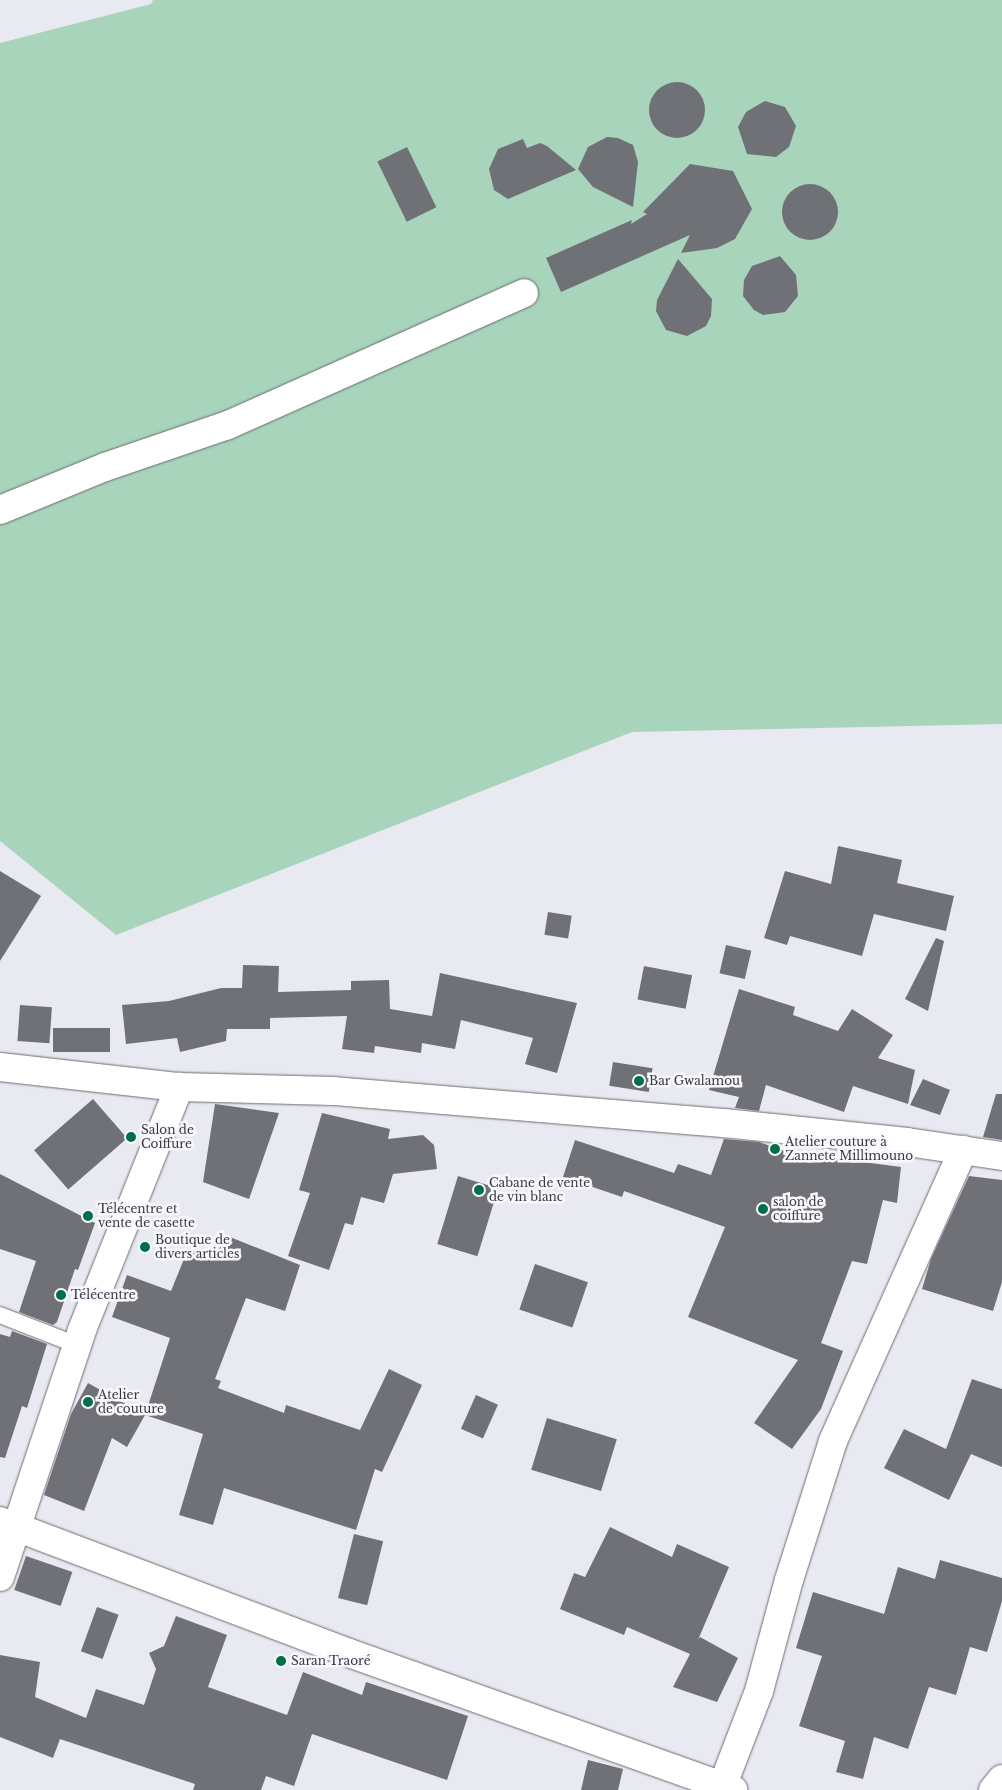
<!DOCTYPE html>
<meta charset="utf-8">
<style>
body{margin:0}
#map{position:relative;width:1002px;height:1790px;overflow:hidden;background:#e9eaf1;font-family:"Libre Baskerville",serif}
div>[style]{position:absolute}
.green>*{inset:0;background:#a8d4bb}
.building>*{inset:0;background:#707077;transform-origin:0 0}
.round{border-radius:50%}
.roads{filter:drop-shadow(0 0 1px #6b6c72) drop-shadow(0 0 1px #6b6c72)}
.lane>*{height:16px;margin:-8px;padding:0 8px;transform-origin:8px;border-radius:8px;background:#fff}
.street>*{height:28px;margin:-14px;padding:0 14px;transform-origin:14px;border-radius:14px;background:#fff}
.dots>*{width:14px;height:14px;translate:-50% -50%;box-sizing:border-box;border:2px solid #f7f7fe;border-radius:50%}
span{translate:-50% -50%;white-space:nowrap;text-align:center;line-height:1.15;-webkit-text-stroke:5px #f7f7fe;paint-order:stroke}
.poi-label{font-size:12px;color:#39393c}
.left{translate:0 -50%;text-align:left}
</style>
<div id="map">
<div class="green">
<i style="clip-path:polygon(153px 0,1002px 0,1002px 724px,632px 732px,116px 935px,0 841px,0 43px,151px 4px)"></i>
</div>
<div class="building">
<i class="round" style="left:649px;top:82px;width:56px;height:56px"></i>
<i style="clip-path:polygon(765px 101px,785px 107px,796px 126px,789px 147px,776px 157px,747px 154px,738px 127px,746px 112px)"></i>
<i style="clip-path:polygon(607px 137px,618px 138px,633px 145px,638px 162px,633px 207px,593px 187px,578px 169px,588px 147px)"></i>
<i style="clip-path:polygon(523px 139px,527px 148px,540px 143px,547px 146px,576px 170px,508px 199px,494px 190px,489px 169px,498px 149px)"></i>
<i style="left:407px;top:147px;width:67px;height:33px;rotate:64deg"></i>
<i style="clip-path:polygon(690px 164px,733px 171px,752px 209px,735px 239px,717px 248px,681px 253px,690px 235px,561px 292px,546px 258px,632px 220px,631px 224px,647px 214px,643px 212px)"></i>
<i class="round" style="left:782px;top:184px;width:56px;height:56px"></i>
<i style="clip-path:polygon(780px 256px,796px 275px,798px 296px,785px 312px,763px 315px,754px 310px,743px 296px,744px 280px,752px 266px)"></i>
<i style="clip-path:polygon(678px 259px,712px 299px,711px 316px,706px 326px,687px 336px,666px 330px,656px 311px,657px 300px)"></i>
<i style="clip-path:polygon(838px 846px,902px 860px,897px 883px,954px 896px,946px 931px,874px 914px,862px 956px,790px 936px,787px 945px,764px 938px,785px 871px,831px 884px)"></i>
<i style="clip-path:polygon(0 871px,41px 896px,0 961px)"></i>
<i style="left:548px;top:912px;width:24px;height:23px;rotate:9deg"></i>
<i style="clip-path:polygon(936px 938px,944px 941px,928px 1011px,905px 999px)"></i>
<i style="left:726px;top:945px;width:26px;height:29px;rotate:13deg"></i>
<i style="clip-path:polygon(243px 965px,279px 966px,278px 992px,351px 990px,351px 981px,389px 980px,390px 1009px,432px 1016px,440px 973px,577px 1003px,557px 1073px,525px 1064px,533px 1038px,461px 1020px,455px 1049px,422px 1043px,421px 1053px,375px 1046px,374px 1053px,342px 1049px,347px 1016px,270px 1018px,270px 1029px,227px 1029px,226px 1041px,180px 1052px,177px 1038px,126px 1044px,122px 1005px,169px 1001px,221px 988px,242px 988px)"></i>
<i style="left:644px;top:966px;width:49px;height:34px;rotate:11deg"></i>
<i style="clip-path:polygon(739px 989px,795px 1007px,793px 1015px,838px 1031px,852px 1009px,893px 1035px,878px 1058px,915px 1070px,908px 1104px,853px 1086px,844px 1112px,766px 1085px,759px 1111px,735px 1108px,739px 1097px,709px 1090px)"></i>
<i style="left:20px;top:1005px;width:32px;height:36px;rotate:4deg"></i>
<i style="left:110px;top:1028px;width:24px;height:57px;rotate:90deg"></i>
<i style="left:613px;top:1062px;width:40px;height:24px;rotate:9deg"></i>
<i style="clip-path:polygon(923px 1079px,950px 1090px,940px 1115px,910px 1105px)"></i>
<i style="clip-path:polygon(996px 1094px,1002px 1094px,1002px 1140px,983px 1137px)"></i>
<i style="left:93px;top:1099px;width:52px;height:78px;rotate:49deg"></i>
<i style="clip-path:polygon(215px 1104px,279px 1113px,249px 1199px,203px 1182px)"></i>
<i style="clip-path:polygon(322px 1113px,390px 1129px,388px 1139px,423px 1135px,434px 1145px,437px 1169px,393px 1174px,384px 1203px,361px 1197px,353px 1225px,345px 1223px,329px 1270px,288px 1256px,310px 1193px,299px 1190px)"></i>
<i style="clip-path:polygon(724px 1139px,759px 1142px,787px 1152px,901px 1167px,897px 1203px,883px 1200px,867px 1264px,852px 1261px,821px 1343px,843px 1351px,821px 1409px,792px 1449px,754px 1423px,798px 1360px,688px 1317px,725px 1227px,624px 1191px,622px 1197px,563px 1177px,575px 1140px,674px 1173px,678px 1164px,711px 1175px)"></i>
<i style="clip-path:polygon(0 1174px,95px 1223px,78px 1270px,75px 1269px,57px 1322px,53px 1325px,19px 1312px,36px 1261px,0 1249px)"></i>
<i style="left:458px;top:1176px;width:42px;height:71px;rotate:17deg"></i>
<i style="clip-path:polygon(969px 1176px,1002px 1180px,1002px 1282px,993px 1311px,922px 1289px,931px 1259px)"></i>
<i style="clip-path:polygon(225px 1235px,300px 1265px,285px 1311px,246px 1298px,215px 1379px,221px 1381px,218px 1388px,284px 1413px,286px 1405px,360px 1430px,389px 1369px,422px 1385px,382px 1472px,375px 1469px,356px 1530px,224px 1488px,213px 1525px,179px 1515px,203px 1434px,145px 1415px,170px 1338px,112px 1317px,127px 1275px,171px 1291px,188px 1249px,215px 1259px)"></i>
<i style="left:535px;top:1264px;width:56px;height:48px;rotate:19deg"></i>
<i style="clip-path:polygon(12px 1331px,47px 1344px,27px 1408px,22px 1406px,5px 1458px,0 1457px,0 1334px,10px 1337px)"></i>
<i style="clip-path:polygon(972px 1379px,1002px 1389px,1002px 1467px,971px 1454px,949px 1500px,884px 1468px,904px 1429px,946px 1449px)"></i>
<i style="clip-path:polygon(88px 1383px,145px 1415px,127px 1447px,112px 1438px,84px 1511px,44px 1495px,71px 1414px)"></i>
<i style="left:476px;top:1395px;width:24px;height:37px;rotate:24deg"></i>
<i style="left:547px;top:1418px;width:73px;height:54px;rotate:17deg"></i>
<i style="clip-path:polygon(610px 1527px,672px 1557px,677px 1544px,729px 1567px,698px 1640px,700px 1637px,738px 1658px,717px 1702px,673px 1687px,690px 1654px,627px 1627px,624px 1635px,560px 1609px,574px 1573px,585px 1577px)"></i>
<i style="left:354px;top:1534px;width:30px;height:66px;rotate:14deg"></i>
<i style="left:26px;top:1556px;width:49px;height:36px;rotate:19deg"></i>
<i style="clip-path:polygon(940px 1560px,1002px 1578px,1002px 1601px,987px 1652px,970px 1647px,956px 1695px,929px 1687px,908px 1749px,874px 1737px,863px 1779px,836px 1772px,845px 1741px,799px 1726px,822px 1656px,796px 1648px,813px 1592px,884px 1614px,898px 1567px,935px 1579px)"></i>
<i style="left:97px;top:1607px;width:23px;height:47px;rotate:20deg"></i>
<i style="clip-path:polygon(176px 1616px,227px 1635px,208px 1687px,287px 1715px,303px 1672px,362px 1695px,366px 1682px,468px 1716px,447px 1780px,312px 1734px,294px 1786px,266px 1776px,261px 1790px,193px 1790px,195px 1784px,60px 1739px,53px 1758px,0 1737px,0 1655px,40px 1662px,35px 1697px,86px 1718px,96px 1689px,144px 1705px,156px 1669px,149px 1653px,164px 1646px)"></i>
<i style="clip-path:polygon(588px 1760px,623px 1769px,618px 1790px,581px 1790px)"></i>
</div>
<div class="roads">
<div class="lane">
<i style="left:0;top:1315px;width:83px;rotate:21.3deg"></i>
</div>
<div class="street">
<i style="left:0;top:510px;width:113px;rotate:-22.3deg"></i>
<i style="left:105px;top:467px;width:130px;rotate:-18.9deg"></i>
<i style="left:228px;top:425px;width:324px;rotate:-24deg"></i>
<i style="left:0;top:1067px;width:180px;rotate:6.4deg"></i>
<i style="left:179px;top:1087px;width:155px;rotate:1.5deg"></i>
<i style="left:334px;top:1091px;width:391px;rotate:4.7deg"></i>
<i style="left:724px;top:1123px;width:184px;rotate:5.9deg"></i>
<i style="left:907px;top:1142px;width:96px;rotate:8.4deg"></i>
<i style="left:0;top:1521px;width:373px;rotate:20.7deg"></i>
<i style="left:349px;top:1653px;width:408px;rotate:19.6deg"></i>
<i style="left:0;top:1577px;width:260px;rotate:-71.6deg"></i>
<i style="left:82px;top:1330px;width:262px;rotate:-68.2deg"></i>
<i style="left:722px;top:1787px;width:103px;rotate:-68.9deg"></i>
<i style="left:759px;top:1691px;width:115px;rotate:-74.9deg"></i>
<i style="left:789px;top:1580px;width:146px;rotate:-72.4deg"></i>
<i style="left:833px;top:1441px;width:319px;rotate:-65.9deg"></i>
<i style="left:993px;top:1790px;width:14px;rotate:-51deg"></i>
</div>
</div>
<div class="dots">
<i style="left:639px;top:1081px;background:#006f48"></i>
<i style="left:131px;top:1137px;background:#006f48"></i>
<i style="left:775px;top:1149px;background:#006f48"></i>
<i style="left:479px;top:1190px;background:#006f48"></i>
<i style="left:763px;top:1209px;background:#006f48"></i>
<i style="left:88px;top:1216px;background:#006f48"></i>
<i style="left:145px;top:1247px;background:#006f48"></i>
<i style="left:61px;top:1295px;background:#006f48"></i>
<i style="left:88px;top:1402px;background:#006f48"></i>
<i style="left:281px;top:1661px;background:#006f48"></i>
</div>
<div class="poi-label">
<span class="left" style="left:649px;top:1081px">Bar Gwalamou</span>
<span class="left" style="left:141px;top:1137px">Salon de<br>Coiffure</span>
<span class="left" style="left:785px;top:1149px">Atelier couture à<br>Zannete Millimouno</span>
<span class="left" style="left:489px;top:1190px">Cabane de vente<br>de vin blanc</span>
<span class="left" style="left:773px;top:1209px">salon de<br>coiffure</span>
<span class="left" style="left:98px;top:1216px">Télécentre et<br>vente de casette</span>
<span class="left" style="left:155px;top:1247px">Boutique de<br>divers articles</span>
<span class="left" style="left:71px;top:1295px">Télécentre</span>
<span class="left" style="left:98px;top:1402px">Atelier<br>de couture</span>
<span class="left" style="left:291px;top:1661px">Saran Traoré</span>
</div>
</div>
